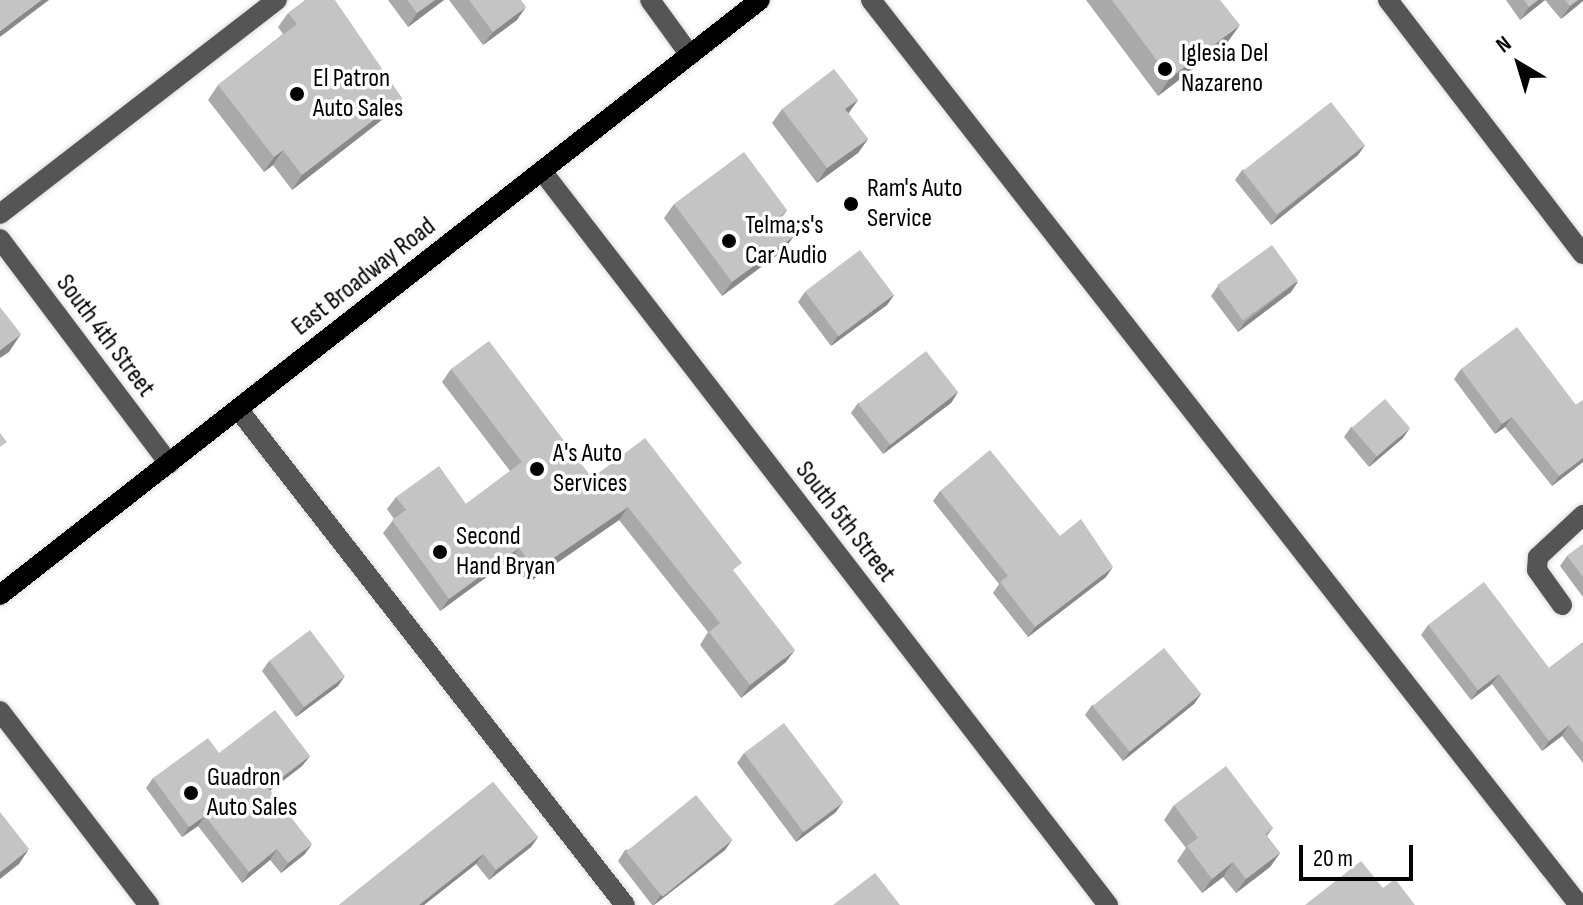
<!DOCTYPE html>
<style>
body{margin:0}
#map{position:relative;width:1583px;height:905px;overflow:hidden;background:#fff;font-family:"Sofia Sans Condensed",sans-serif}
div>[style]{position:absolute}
.roads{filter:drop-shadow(0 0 2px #dbdbdb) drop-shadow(0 0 2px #dbdbdb)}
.minor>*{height:20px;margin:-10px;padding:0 10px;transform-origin:10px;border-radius:10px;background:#555}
.major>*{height:20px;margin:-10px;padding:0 10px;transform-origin:10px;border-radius:10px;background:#000}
.wall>*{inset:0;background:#a9a9a9}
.shaded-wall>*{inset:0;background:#898989}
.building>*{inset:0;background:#c4c4c4;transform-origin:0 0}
.dots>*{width:22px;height:22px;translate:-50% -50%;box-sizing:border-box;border:4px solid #fff;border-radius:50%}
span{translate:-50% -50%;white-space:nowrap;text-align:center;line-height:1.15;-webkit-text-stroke:7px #fff;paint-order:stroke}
.poi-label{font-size:26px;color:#000}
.left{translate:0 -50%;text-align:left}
.street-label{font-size:26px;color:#000}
.north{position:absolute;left:1479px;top:24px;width:80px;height:80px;-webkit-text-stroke:6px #fff;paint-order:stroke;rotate:322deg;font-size:22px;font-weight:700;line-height:32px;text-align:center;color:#000}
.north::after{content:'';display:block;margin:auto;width:28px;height:36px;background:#000;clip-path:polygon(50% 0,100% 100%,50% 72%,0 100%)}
.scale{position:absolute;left:1299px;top:845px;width:114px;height:36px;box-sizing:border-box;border:4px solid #000;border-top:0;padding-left:10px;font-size:24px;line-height:28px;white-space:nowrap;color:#000;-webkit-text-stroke:6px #fff;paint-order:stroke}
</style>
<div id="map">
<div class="roads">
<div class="minor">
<i style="left:650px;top:0;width:68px;rotate:54deg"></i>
<i style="left:871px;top:0;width:1149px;rotate:51.96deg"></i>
<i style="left:1388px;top:0;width:320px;rotate:52.5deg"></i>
<i style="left:542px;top:171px;width:927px;rotate:52.36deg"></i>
<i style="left:0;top:214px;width:350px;rotate:-37.7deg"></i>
<i style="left:0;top:239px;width:281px;rotate:53deg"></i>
<i style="left:238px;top:409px;width:629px;rotate:52.04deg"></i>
<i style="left:1562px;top:605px;width:43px;rotate:-125.5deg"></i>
<i style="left:1537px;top:570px;width:13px;rotate:-86deg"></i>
<i style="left:1538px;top:557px;width:62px;rotate:-43deg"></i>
<i style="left:0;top:711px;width:245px;rotate:52.5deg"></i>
</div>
<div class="major">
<i style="left:0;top:595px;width:965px;rotate:-38.06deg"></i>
</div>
</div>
<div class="wall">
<i style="clip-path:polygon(388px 0,444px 0,408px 27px)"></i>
<i style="clip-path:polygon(449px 0,521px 0,517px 20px,483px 45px)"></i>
<i style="clip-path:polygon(1086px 0,1220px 0,1227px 43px,1158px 96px)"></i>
<i style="clip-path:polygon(1506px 0,1583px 0,1583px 1px,1561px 19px,1545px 0,1520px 20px)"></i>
<i style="clip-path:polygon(288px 13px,402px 98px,392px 112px,292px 190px,273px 165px,264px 172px,208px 100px,218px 85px,283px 34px,278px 27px)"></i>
<i style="clip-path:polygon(858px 100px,848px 113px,868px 139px,858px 153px,817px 183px,772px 123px,782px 109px)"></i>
<i style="clip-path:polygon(1365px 145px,1358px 155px,1271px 225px,1235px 180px,1242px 170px)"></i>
<i style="clip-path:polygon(674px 204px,787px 210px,781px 219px,784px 250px,722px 296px,664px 218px)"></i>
<i style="clip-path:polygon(1298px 282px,1291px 292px,1238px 332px,1211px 296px,1218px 286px)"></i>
<i style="clip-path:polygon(805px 292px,894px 295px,887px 305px,831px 346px,798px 302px)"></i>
<i style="clip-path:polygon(451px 369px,592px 478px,735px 573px,786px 662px,741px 698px,700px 645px,708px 632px,619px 520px,528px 583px,510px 560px,440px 611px,383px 533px,394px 519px,387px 509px,396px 497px,466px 504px,510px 471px,442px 382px)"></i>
<i style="clip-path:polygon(1461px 369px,1576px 405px,1583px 400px,1583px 462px,1552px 486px,1505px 427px,1495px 434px,1454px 379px)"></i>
<i style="clip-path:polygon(958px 392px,951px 403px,883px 454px,851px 413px,858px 403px)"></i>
<i style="clip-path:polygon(1351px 427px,1403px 438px,1369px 467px,1344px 437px)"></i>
<i style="clip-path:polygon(940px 491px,1060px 536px,1106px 577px,1028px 637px,993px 593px,999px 584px,933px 501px)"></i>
<i style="clip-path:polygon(1583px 544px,1583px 597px,1560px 566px,1567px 556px)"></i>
<i style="clip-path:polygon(1428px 625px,1549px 668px,1583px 642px,1583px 763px,1562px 736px,1542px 751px,1492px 684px,1471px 700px,1421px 635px)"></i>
<i style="clip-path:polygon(269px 661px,338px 686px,296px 717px,262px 671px)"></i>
<i style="clip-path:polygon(1201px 694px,1194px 704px,1123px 761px,1085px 715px,1092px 705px)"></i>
<i style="clip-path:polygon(219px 753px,310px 756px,302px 766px,270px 791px,305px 854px,281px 873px,270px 860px,242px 883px,198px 826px,182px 837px,146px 788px,153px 778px)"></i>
<i style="clip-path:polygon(744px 753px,836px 812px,796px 842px,737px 763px)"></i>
<i style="clip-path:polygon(493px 782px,538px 837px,531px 847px,489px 880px,476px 864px,424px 905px,339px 905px)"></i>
<i style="clip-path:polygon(1174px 805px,1273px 828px,1267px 836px,1280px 853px,1270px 867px,1236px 893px,1223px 877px,1202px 893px,1177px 861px,1186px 848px,1164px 820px)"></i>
<i style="clip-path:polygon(732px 840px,725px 850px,654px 905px,652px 905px,618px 861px,625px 850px)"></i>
</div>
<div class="shaded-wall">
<i style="clip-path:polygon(41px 0,49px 0,0 37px,0 31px)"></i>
<i style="clip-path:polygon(435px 0,444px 0,408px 27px,417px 13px)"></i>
<i style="clip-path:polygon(1538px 0,1545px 0,1520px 20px,1529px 7px)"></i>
<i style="clip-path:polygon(1578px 0,1583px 0,1583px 1px,1561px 19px,1570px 6px)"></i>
<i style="clip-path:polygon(526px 7px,517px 20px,483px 45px,493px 32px)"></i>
<i style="clip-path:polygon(1240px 25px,1227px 43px,1158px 96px,1170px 78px)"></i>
<i style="clip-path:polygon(402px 98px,392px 112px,292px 190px,302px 175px)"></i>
<i style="clip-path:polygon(858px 100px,848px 114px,845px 109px)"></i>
<i style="clip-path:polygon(868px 139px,858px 153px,817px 183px,827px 168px)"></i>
<i style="clip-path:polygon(1365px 145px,1358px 155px,1271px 225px,1278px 215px)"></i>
<i style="clip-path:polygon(283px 150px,273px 165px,264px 172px,274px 157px)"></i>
<i style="clip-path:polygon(794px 236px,784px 250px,722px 296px,732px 282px)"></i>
<i style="clip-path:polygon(1298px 281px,1291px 292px,1238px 332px,1245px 322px)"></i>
<i style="clip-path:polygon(894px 295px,887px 305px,831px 346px,838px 336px)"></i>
<i style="clip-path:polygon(21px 334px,9px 352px,0 358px,0 350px)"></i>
<i style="clip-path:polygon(958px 392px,951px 403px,883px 454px,890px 444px)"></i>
<i style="clip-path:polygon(1512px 417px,1505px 427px,1495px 434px,1502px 424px)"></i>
<i style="clip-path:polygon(1410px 428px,1403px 438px,1369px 467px,1376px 457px)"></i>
<i style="clip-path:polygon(1583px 458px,1583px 462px,1552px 486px,1559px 476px)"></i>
<i style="clip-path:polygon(628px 507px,619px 520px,528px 583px,536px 570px)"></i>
<i style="clip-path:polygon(519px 548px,510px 560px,440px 611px,449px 599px)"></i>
<i style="clip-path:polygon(1113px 567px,1106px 577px,1028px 637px,1035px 627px)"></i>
<i style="clip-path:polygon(795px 650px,786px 662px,741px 698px,750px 685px)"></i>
<i style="clip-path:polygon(1499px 674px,1492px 684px,1471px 700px,1478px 690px)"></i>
<i style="clip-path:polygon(345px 676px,338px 686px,296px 717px,304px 707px)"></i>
<i style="clip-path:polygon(1201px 694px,1194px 704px,1123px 761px,1130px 751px)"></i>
<i style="clip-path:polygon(1569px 725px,1562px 736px,1542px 751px,1549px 741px)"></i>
<i style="clip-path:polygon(310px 756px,302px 766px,260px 798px,268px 788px)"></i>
<i style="clip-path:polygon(843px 802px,836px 812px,796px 842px,803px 832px)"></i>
<i style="clip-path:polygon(205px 816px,198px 826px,182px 837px,189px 827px)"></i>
<i style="clip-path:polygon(538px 837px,531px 847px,489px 880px,496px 870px)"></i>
<i style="clip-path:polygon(732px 840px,725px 850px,654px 905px,660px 896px)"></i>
<i style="clip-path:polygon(312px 844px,305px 854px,281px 873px,288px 863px)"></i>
<i style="clip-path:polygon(29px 849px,19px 864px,0 879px,0 872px)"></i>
<i style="clip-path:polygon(277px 849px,270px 860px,242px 883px,249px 872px)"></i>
<i style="clip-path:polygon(1280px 853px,1270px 867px,1236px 893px,1246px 879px)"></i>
<i style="clip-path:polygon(483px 854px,476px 864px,424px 905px,419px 905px)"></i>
<i style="clip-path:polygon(1233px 862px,1223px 877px,1202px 893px,1212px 879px)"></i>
</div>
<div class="building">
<i style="clip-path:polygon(0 0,41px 0,0 31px)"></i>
<i style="clip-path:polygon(305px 0,335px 0,402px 98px,302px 175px,283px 150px,274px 157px,218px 85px,297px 24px,288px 13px)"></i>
<i style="clip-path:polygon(407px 0,435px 0,417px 13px)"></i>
<i style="clip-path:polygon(469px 0,521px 0,526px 7px,493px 32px)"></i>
<i style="clip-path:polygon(1112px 0,1220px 0,1240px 25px,1170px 78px)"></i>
<i style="clip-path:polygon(1524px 0,1538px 0,1529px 7px)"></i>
<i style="clip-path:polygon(1565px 0,1578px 0,1570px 6px)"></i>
<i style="clip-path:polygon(834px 69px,858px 100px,845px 109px,868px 139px,827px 168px,782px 109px)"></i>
<i style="left:1331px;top:102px;width:55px;height:112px;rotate:52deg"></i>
<i style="clip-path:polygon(744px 152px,787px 210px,779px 217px,794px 236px,732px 282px,674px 204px)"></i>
<i style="left:1272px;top:245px;width:44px;height:68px;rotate:54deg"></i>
<i style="left:860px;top:250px;width:56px;height:69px;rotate:53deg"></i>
<i style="clip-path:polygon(0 307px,21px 334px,0 350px)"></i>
<i style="clip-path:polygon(1517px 327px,1576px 405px,1583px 400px,1583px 458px,1559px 476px,1512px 417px,1502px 424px,1461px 369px)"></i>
<i style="clip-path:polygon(489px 341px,592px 478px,645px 438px,742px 563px,733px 570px,795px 650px,750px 685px,709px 632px,720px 623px,628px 507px,536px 570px,519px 548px,449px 599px,392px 520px,406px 510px,396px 497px,439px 466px,466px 504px,522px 462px,451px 369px)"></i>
<i style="left:926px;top:351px;width:52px;height:86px;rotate:52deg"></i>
<i style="left:1385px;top:399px;width:38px;height:44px;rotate:49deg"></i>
<i style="clip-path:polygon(0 433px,7px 442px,0 447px)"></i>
<i style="clip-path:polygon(990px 450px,1060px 536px,1081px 519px,1113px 567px,1035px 627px,1000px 582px,1008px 576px,940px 491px)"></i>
<i style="clip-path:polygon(1583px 544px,1583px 577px,1567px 556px)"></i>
<i style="clip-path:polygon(1484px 582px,1549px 668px,1583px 642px,1583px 743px,1569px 725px,1549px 741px,1499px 674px,1478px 690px,1428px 625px)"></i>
<i style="left:310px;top:630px;width:58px;height:51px;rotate:53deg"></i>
<i style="left:1164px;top:648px;width:59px;height:92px;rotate:51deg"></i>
<i style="clip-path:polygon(275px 710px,310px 756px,268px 788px,312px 844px,288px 863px,277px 849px,249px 872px,205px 816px,189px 827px,153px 778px,208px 738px,219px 753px)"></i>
<i style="left:784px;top:723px;width:99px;height:50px;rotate:53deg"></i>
<i style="clip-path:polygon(1226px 766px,1273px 828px,1265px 834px,1280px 853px,1246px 879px,1233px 862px,1212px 879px,1187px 846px,1198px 838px,1174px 805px)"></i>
<i style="clip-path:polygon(493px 782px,538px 837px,496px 870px,483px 854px,419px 905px,339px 905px)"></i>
<i style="left:696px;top:795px;width:58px;height:90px;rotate:51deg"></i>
<i style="clip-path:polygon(0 812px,29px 849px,0 872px)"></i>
<i style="clip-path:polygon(1361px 861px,1383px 888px,1395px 879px,1415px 905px,1305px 905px)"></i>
<i style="clip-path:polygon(875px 873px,900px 905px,833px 905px)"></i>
</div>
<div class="dots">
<i style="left:1165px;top:69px;background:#000"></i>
<i style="left:297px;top:94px;background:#000"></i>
<i style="left:851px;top:204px;background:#000"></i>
<i style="left:729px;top:241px;background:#000"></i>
<i style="left:537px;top:469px;background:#000"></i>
<i style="left:440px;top:552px;background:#000"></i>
<i style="left:191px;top:793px;background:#000"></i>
</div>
<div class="poi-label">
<span class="left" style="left:1181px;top:69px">Iglesia Del<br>Nazareno</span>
<span class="left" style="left:313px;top:94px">El Patron<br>Auto Sales</span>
<span class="left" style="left:867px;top:204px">Ram's Auto<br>Service</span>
<span class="left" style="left:745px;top:241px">Telma;s's<br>Car Audio</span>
<span class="left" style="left:553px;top:469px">A's Auto<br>Services</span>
<span class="left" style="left:456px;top:552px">Second<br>Hand Bryan</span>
<span class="left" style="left:207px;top:793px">Guadron<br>Auto Sales</span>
</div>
<div class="street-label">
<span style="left:364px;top:277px;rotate:-38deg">East Broadway Road</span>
<span style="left:105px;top:336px;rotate:53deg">South 4th Street</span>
<span style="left:845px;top:522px;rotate:52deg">South 5th Street</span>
</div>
<div class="north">N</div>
<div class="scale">20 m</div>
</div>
